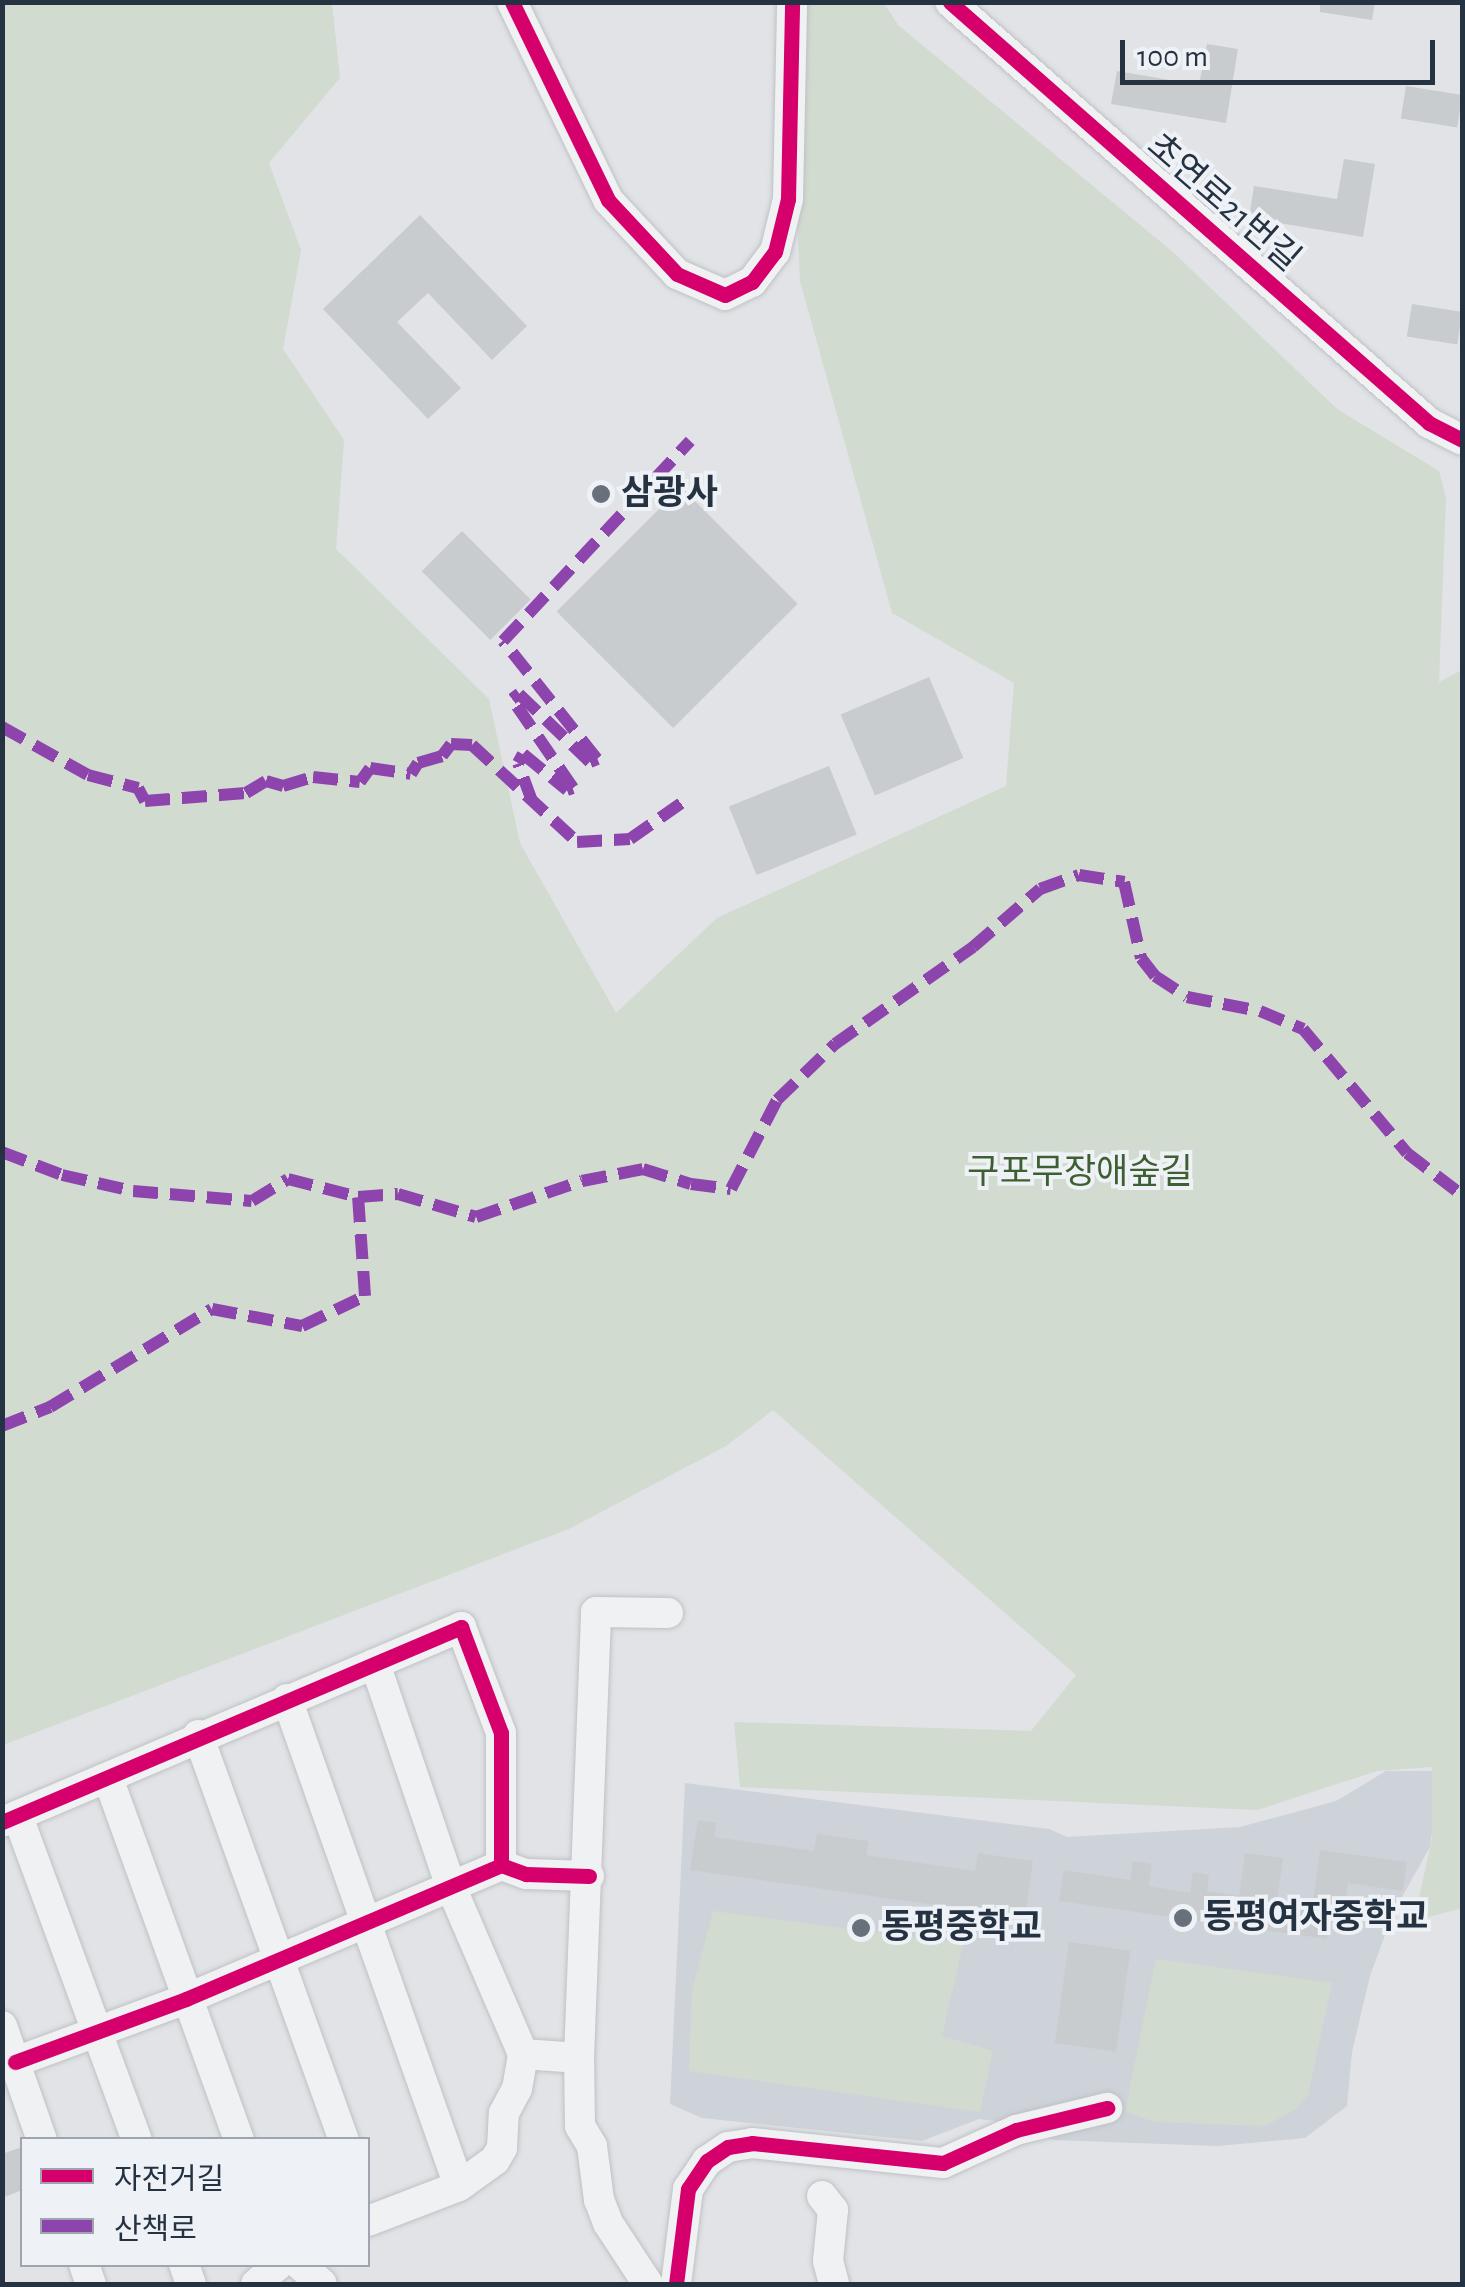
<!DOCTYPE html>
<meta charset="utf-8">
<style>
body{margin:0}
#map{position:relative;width:1465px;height:2287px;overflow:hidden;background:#e1e3e6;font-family:"Alegreya Sans","Noto Sans KR",sans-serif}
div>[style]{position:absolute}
.built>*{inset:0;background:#ced3da}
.green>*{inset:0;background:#d2dbd0}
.building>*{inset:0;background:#c9cccf;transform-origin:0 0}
.roads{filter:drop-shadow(0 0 2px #bfc1c4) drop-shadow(0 0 2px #bfc1c4)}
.minor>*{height:30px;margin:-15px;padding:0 15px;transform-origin:15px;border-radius:15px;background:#f0f1f3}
.quiet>*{height:12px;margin-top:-6px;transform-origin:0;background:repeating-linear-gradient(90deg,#8e44ad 0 25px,transparent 0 37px)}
.cycleway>*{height:15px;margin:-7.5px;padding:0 7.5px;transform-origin:7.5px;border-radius:7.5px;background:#d6006c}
.dots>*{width:28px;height:28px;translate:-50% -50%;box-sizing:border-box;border:5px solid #eef2f7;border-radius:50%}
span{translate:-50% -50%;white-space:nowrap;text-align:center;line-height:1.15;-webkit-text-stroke:8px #eef2f7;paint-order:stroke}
.street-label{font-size:35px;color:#253242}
.poi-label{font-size:35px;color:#253242;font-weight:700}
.left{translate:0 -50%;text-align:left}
.park-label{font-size:35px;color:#3d5f31}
.frame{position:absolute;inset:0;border:5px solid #253242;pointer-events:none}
.legend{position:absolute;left:20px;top:2137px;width:350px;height:130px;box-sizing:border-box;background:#eef2f7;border:2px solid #9ea5af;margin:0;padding:12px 18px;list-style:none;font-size:30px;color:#253242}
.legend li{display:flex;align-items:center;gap:20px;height:50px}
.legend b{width:50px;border:2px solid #9ea5af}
.scale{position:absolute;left:1120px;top:40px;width:315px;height:45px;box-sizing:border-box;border:5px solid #253242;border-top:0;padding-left:12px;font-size:30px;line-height:35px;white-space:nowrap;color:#253242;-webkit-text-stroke:8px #eef2f7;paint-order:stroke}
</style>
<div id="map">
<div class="built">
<i style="clip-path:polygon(1386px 1771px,1441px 1771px,1430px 1847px,1393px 1913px,1370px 1976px,1352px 2052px,1347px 2106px,1305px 2138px,1218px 2146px,1054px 2140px,1002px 2122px,979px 2119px,922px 2141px,702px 2118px,670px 2104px,685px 1783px,1049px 1829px,1067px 1837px,1240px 1827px,1336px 1801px)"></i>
</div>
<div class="green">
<i style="clip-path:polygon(3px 3px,332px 3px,340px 78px,269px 163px,301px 250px,283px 349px,344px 440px,336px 549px,489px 699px,520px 843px,616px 1013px,717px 918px,1006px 786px,1014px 683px,892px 613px,800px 281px,795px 173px,800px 3px,884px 3px,898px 25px,1173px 252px,1337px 409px,1439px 471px,1446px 498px,1439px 682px,1462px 670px,1462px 1908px,1414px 1921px,1432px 1838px,1432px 1767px,1377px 1771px,1257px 1810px,740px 1787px,734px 1722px,1031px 1731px,1076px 1675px,773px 1410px,726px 1446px,569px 1529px,3px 1745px)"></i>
<i style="clip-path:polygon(713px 1911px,963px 1944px,942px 2036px,993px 2051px,980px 2112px,689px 2071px,692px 1991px)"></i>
<i style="clip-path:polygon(1156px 1959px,1332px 1983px,1308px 2095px,1296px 2109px,1265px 2126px,1154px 2122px,1125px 2111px)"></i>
</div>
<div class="building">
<i style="clip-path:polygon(1320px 2px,1375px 2px,1372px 20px,1320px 12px)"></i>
<i style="clip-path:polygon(1207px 44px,1238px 49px,1226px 123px,1111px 104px,1117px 71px,1199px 85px)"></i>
<i style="left:1406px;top:86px;width:57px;height:33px;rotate:9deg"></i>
<i style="clip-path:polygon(1344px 159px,1375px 164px,1363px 237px,1249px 218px,1254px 186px,1337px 199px)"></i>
<i style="clip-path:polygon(420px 215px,527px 326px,492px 360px,428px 293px,397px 322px,461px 388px,428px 419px,323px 309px)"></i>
<i style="left:1412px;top:304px;width:51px;height:33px;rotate:9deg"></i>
<i style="left:681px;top:487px;width:165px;height:176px;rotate:45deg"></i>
<i style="left:462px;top:531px;width:97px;height:57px;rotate:45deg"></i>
<i style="left:929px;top:677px;width:88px;height:96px;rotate:67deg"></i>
<i style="left:829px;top:766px;width:74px;height:108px;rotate:68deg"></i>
<i style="clip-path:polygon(698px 1820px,716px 1823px,714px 1837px,814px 1851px,817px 1834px,869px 1841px,866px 1855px,975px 1871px,978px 1853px,1033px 1861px,1025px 1918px,690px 1870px)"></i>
<i style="clip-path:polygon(1320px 1850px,1407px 1862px,1403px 1891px,1348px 1883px,1343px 1918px,1330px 1916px,1327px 1939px,1059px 1901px,1064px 1870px,1130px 1880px,1133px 1861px,1152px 1864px,1149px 1886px,1190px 1893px,1193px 1872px,1209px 1875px,1207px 1891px,1239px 1896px,1245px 1853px,1283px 1858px,1277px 1902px,1312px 1907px)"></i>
<i style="left:1069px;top:1942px;width:62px;height:102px;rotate:8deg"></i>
<i style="clip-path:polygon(22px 2147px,22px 2190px,2px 2198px,2px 2154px)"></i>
</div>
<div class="roads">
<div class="minor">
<i style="left:512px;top:2px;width:220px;rotate:64.1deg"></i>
<i style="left:608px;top:200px;width:101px;rotate:47deg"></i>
<i style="left:677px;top:274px;width:52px;rotate:23.6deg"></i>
<i style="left:725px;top:295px;width:30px;rotate:-26deg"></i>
<i style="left:752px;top:282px;width:38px;rotate:-53deg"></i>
<i style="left:775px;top:252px;width:55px;rotate:-76.2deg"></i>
<i style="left:788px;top:199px;width:197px;rotate:-88.8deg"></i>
<i style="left:950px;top:2px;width:638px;rotate:41.31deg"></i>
<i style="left:1429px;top:423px;width:37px;rotate:27deg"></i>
<i style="left:287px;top:1699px;width:516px;rotate:70.55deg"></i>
<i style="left:198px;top:1735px;width:431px;rotate:70.2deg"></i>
<i style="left:108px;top:1778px;width:385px;rotate:70.1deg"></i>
<i style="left:18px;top:1817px;width:344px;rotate:69.8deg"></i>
<i style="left:2px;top:1822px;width:499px;rotate:-23deg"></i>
<i style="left:461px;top:1627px;width:113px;rotate:69.3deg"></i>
<i style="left:501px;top:1733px;width:132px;rotate:90deg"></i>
<i style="left:501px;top:1865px;width:27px;rotate:20deg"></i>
<i style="left:526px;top:1874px;width:63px;rotate:1.8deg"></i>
<i style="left:2px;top:2026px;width:121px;rotate:70.7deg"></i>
<i style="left:523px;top:2054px;width:56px;rotate:4.1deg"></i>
<i style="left:15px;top:2062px;width:182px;rotate:-20.2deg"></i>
<i style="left:186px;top:1999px;width:342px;rotate:-23deg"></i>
<i style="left:822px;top:2196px;width:18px;rotate:52deg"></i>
<i style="left:833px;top:2210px;width:51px;rotate:95.6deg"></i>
<i style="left:828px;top:2261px;width:24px;rotate:75deg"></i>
<i style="left:368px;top:2221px;width:97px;rotate:-21deg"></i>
<i style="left:459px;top:2186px;width:44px;rotate:-35.8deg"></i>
<i style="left:495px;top:2160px;width:14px;rotate:-60deg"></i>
<i style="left:502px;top:2148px;width:35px;rotate:-87deg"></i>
<i style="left:504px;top:2113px;width:27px;rotate:-62deg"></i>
<i style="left:517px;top:2089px;width:36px;rotate:-80deg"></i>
<i style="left:523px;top:2054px;width:182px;rotate:-113.3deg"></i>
<i style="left:451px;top:1887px;width:236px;rotate:-108.8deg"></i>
<i style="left:84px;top:2264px;width:21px;rotate:71deg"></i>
<i style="left:184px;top:2264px;width:21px;rotate:71deg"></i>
<i style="left:299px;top:2264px;width:30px;rotate:41deg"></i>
<i style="left:256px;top:2284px;width:30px;rotate:-41deg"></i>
<i style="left:648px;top:2284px;width:73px;rotate:-123.3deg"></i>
<i style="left:608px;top:2223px;width:25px;rotate:-111deg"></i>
<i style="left:599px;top:2200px;width:54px;rotate:-97.4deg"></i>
<i style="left:592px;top:2146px;width:23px;rotate:-121deg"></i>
<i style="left:580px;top:2126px;width:68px;rotate:-90.8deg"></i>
<i style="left:579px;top:2058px;width:446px;rotate:-87.8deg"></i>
<i style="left:596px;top:1612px;width:72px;rotate:0.8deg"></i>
<i style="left:676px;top:2284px;width:96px;rotate:-82.8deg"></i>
<i style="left:688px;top:2189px;width:34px;rotate:-56deg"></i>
<i style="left:707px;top:2161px;width:25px;rotate:-34deg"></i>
<i style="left:728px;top:2147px;width:24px;rotate:-9deg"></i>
<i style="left:752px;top:2143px;width:192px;rotate:6deg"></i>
<i style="left:943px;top:2163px;width:80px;rotate:-24.3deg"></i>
<i style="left:1016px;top:2130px;width:94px;rotate:-13.6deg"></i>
</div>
</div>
<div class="quiet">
<i style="left:2px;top:727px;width:98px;rotate:29.2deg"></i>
<i style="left:88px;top:775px;width:52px;rotate:14.6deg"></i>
<i style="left:138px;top:788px;width:15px;rotate:62deg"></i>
<i style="left:145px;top:801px;width:101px;rotate:-4.5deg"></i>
<i style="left:246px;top:793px;width:23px;rotate:-31deg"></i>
<i style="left:266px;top:781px;width:18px;rotate:16deg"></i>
<i style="left:283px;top:786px;width:31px;rotate:-17deg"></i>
<i style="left:313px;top:777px;width:47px;rotate:6.1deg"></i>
<i style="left:360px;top:782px;width:17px;rotate:-54deg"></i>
<i style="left:370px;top:768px;width:41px;rotate:8.3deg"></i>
<i style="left:411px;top:774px;width:13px;rotate:-58deg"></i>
<i style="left:418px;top:763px;width:25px;rotate:-16deg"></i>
<i style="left:442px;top:756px;width:15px;rotate:-53deg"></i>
<i style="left:451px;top:744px;width:21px;rotate:3deg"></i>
<i style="left:472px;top:745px;width:143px;rotate:42.7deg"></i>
<i style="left:577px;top:842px;width:53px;rotate:-3.2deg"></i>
<i style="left:630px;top:839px;width:73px;rotate:-35deg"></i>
<i style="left:532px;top:801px;width:40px;rotate:-110.2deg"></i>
<i style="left:518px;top:763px;width:10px;rotate:-61deg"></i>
<i style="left:523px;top:754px;width:57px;rotate:39.3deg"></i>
<i style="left:567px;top:790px;width:6px;rotate:-18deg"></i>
<i style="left:573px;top:788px;width:108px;rotate:-124.4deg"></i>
<i style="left:512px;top:699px;width:9px;rotate:-36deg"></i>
<i style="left:519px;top:694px;width:98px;rotate:43.8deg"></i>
<i style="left:590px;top:762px;width:8px;rotate:-23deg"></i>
<i style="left:597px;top:759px;width:151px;rotate:-128.5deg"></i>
<i style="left:503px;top:641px;width:274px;rotate:-46.9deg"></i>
<i style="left:2px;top:1152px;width:64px;rotate:21deg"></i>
<i style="left:62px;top:1175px;width:73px;rotate:12.7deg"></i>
<i style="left:133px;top:1191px;width:119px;rotate:4.8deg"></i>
<i style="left:252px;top:1201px;width:42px;rotate:-31.4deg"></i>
<i style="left:288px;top:1179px;width:72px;rotate:14.4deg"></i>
<i style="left:358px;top:1197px;width:40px;rotate:-4.3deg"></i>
<i style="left:398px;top:1194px;width:81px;rotate:16.4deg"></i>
<i style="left:476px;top:1217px;width:112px;rotate:-18.8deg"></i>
<i style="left:582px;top:1181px;width:62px;rotate:-11.1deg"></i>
<i style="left:643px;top:1169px;width:50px;rotate:17.4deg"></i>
<i style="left:691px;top:1184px;width:40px;rotate:7.1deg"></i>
<i style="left:731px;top:1189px;width:100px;rotate:-62.7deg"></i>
<i style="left:777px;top:1100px;width:81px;rotate:-44deg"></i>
<i style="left:835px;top:1044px;width:169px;rotate:-35.1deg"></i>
<i style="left:973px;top:947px;width:89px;rotate:-40.9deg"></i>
<i style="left:1040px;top:889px;width:41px;rotate:-19.7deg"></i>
<i style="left:1079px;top:875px;width:46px;rotate:8.8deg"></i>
<i style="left:1124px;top:882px;width:78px;rotate:77.4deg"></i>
<i style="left:1141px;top:958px;width:23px;rotate:52deg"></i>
<i style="left:1155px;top:976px;width:38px;rotate:33deg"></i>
<i style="left:1187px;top:997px;width:74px;rotate:10.9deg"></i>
<i style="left:1260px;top:1011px;width:47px;rotate:22.7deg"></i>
<i style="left:1303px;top:1029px;width:162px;rotate:50deg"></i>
<i style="left:1407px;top:1153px;width:69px;rotate:37.4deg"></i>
<i style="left:2px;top:1426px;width:52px;rotate:-21.6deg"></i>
<i style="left:50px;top:1407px;width:189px;rotate:-31.2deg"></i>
<i style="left:212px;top:1309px;width:92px;rotate:10.7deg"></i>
<i style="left:302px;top:1326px;width:70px;rotate:-25.5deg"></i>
<i style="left:365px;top:1296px;width:99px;rotate:-94deg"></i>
</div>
<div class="cycleway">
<i style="left:512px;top:2px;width:220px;rotate:64.1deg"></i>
<i style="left:608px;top:200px;width:101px;rotate:47deg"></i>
<i style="left:677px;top:274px;width:52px;rotate:23.6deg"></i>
<i style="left:725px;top:295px;width:30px;rotate:-26deg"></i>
<i style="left:752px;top:282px;width:38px;rotate:-53deg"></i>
<i style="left:775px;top:252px;width:55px;rotate:-76.2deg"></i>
<i style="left:788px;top:199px;width:197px;rotate:-88.8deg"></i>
<i style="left:950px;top:2px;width:638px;rotate:41.31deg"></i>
<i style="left:1429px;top:423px;width:37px;rotate:27deg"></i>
<i style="left:2px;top:1822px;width:499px;rotate:-23deg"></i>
<i style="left:461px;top:1627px;width:113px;rotate:69.3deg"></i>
<i style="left:501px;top:1733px;width:132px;rotate:90deg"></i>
<i style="left:501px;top:1865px;width:27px;rotate:20deg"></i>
<i style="left:526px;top:1874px;width:63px;rotate:1.8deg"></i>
<i style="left:15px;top:2062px;width:182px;rotate:-20.2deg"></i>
<i style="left:186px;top:1999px;width:342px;rotate:-23deg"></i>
<i style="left:676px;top:2284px;width:96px;rotate:-82.8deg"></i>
<i style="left:688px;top:2189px;width:34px;rotate:-56deg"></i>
<i style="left:707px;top:2161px;width:25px;rotate:-34deg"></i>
<i style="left:728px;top:2147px;width:24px;rotate:-9deg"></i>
<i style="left:752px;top:2143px;width:192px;rotate:6deg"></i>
<i style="left:943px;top:2163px;width:80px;rotate:-24.3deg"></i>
<i style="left:1016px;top:2130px;width:94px;rotate:-13.6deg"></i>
</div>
<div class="dots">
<i style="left:601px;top:494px;background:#67707b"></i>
<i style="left:1183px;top:1918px;background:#67707b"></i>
<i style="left:861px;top:1928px;background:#67707b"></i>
</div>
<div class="street-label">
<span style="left:1223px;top:203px;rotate:41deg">초연로21번길</span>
</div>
<div class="poi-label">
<span class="left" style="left:621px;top:494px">삼광사</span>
<span class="left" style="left:1203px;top:1918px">동평여자중학교</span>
<span class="left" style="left:881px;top:1928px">동평중학교</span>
</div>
<div class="park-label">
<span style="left:1080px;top:1173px">구포무장애숲길</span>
</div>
<div class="frame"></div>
<ul class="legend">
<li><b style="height:12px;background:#d6006c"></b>자전거길</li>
<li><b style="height:12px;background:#8e44ad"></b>산책로</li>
</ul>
<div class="scale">100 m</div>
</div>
